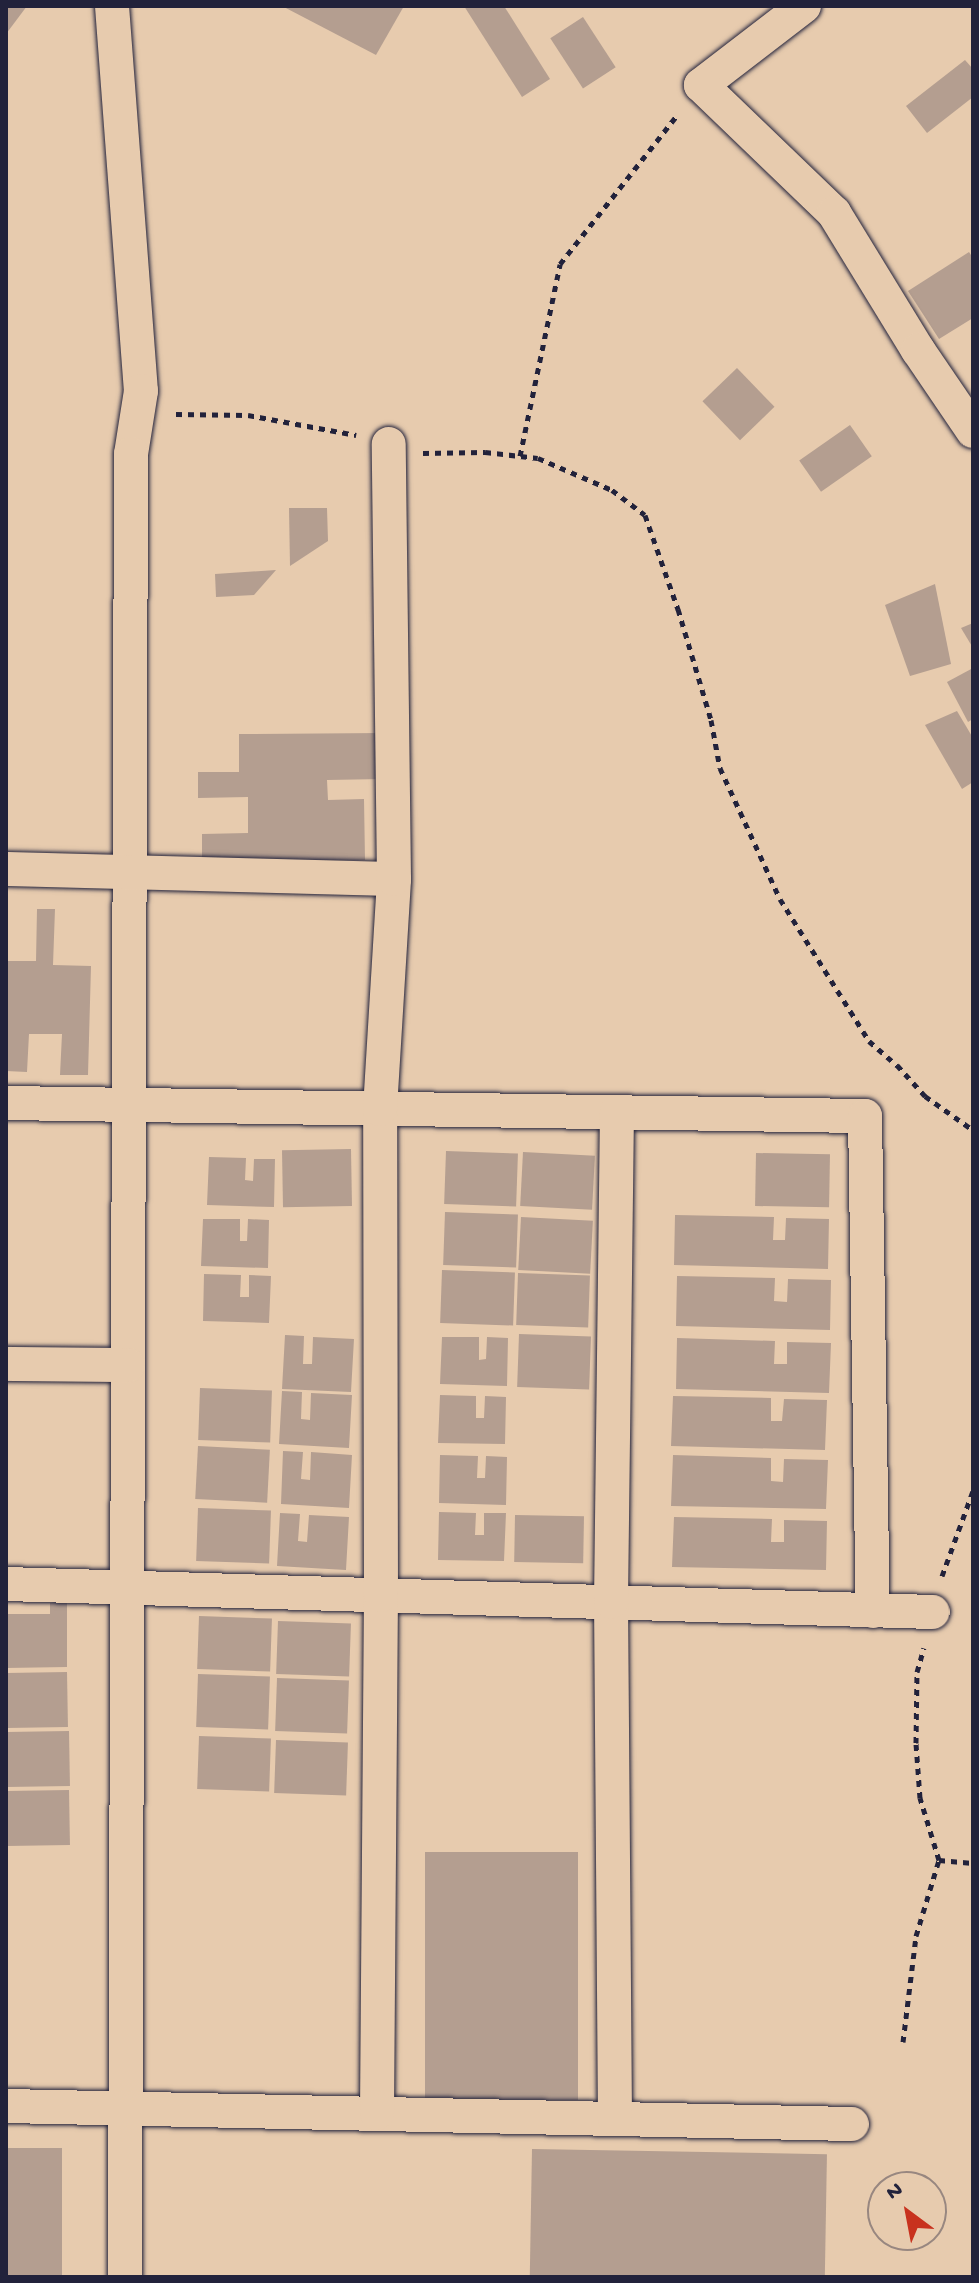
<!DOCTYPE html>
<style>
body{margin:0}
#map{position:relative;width:979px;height:2283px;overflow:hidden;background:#e7cbae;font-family:"Gochi Hand",sans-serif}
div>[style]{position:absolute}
.building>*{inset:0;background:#b49e90;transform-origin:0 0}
.path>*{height:5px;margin-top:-2.5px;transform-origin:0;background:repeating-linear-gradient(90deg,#22223b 0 6px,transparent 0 12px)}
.roads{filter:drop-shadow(0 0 2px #22223b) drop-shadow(0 0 2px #22223b)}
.minor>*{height:34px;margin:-17px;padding:0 17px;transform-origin:17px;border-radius:17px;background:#e7cbae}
span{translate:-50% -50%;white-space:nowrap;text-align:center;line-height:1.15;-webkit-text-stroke:7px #e7cbae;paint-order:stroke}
.frame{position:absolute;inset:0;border:8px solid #22223b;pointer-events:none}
.north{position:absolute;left:867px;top:2171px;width:80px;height:80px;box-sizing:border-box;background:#e7cbae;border:2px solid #988780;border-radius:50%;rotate:328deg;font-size:22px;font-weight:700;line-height:32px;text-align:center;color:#22223b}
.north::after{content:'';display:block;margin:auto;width:28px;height:36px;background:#c8321e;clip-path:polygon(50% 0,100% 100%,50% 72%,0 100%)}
</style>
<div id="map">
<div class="building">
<i style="clip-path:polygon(6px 6px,27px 6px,6px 34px)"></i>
<i style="clip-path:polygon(282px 6px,404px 6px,376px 55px)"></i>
<i style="clip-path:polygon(464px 6px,504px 6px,550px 79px,522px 97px)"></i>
<i style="left:583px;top:17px;width:60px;height:39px;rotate:57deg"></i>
<i style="clip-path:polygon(965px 60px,973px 69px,973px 97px,927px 133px,906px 106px)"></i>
<i style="clip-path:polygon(969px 252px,973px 258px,973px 318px,939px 339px,908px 291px)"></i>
<i style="left:737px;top:368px;width:54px;height:48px;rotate:46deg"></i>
<i style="left:850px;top:425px;width:38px;height:62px;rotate:55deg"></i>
<i style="clip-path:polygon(289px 508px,327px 508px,328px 541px,290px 566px)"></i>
<i style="clip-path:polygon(276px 570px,254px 595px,216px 597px,215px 574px)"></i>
<i style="clip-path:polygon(935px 584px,951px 664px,910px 676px,885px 605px)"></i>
<i style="clip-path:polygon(973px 623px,973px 648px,961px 628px)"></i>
<i style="clip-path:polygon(973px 668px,973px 719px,968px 722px,947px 682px)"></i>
<i style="clip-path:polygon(957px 711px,973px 738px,973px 782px,962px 789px,925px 725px)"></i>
<i style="clip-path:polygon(383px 733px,383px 779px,327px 780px,328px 800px,364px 799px,365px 860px,202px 862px,202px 834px,248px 833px,248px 797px,198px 798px,198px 772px,239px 772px,239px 734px)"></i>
<i style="clip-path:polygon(37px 909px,55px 909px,53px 965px,91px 966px,88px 1075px,60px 1075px,62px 1034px,29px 1034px,27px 1072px,6px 1071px,6px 961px,36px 961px)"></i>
<i style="left:351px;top:1149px;width:57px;height:69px;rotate:89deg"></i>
<i style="left:446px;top:1151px;width:72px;height:53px;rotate:2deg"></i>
<i style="left:523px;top:1152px;width:72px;height:54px;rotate:3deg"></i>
<i style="left:756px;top:1153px;width:74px;height:53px;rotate:1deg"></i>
<i style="clip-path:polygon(209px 1157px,246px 1158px,245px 1180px,253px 1181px,254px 1159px,275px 1159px,274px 1207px,207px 1205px)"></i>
<i style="left:445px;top:1212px;width:73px;height:53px;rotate:2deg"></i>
<i style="clip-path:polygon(675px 1215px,774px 1217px,773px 1240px,785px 1240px,786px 1218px,829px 1219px,828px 1269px,674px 1265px)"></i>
<i style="left:521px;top:1217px;width:72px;height:53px;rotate:3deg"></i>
<i style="clip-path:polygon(203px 1219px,240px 1219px,240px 1241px,247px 1241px,248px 1219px,269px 1220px,268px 1268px,201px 1266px)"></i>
<i style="left:442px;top:1270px;width:73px;height:53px;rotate:2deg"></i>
<i style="left:518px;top:1273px;width:72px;height:52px;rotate:2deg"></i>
<i style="clip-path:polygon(204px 1274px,241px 1275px,240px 1297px,249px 1297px,249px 1275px,271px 1276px,269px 1323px,203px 1321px)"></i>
<i style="clip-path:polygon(677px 1276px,775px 1278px,774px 1301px,787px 1302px,788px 1279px,831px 1280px,830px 1330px,676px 1326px)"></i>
<i style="left:519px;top:1334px;width:72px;height:53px;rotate:2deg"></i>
<i style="clip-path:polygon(285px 1335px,304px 1336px,303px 1364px,312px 1364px,313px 1337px,354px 1339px,351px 1392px,282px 1389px)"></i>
<i style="clip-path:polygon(442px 1337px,479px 1337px,479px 1360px,486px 1359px,487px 1337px,508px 1338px,507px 1386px,440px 1384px)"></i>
<i style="clip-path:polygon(677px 1338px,775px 1341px,774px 1364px,787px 1364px,787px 1342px,831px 1343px,829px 1393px,676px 1389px)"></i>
<i style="left:200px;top:1388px;width:72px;height:52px;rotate:2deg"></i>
<i style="clip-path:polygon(282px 1391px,302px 1392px,301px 1419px,310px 1420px,311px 1393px,352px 1395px,349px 1448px,279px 1444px)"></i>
<i style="clip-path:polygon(440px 1395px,476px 1396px,476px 1418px,484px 1418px,485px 1396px,506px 1397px,505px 1444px,438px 1443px)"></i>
<i style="clip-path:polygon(673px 1396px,771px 1398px,771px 1421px,782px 1421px,784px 1399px,827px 1400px,825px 1450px,671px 1446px)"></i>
<i style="left:198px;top:1446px;width:72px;height:53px;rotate:3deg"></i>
<i style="clip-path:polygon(283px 1451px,303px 1452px,301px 1479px,310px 1480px,311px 1452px,352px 1455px,349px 1508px,281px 1504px)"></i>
<i style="clip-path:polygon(440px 1455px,478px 1456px,477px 1478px,485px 1478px,486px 1456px,507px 1457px,506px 1505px,439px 1503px)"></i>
<i style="clip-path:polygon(673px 1455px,771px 1458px,771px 1481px,783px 1482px,784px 1459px,828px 1460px,826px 1509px,671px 1506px)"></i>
<i style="left:198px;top:1508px;width:73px;height:53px;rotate:2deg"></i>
<i style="clip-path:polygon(439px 1512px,476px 1513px,475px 1535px,484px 1535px,484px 1513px,506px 1513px,504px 1561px,438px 1560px)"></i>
<i style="clip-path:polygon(280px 1513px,300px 1514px,298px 1541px,307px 1542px,309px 1515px,349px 1517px,346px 1570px,277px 1566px)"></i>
<i style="left:515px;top:1515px;width:69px;height:47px;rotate:1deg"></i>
<i style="clip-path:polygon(674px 1517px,772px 1519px,771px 1542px,784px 1542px,784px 1520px,827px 1521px,826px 1570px,672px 1567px)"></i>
<i style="clip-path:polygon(67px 1602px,67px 1667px,6px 1668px,6px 1614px,50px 1614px,50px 1603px)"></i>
<i style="left:199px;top:1616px;width:73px;height:53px;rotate:2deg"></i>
<i style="left:278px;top:1621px;width:73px;height:53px;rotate:2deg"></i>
<i style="left:67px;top:1672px;width:55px;height:61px;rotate:89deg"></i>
<i style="left:198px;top:1674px;width:72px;height:53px;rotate:2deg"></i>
<i style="left:277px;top:1678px;width:72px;height:53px;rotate:2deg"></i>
<i style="left:69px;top:1731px;width:55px;height:63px;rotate:89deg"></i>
<i style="left:199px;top:1736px;width:72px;height:53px;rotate:2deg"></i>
<i style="left:276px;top:1740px;width:72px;height:53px;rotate:2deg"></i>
<i style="left:69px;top:1790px;width:55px;height:63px;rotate:89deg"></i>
<i style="left:425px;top:1852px;width:153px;height:248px"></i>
<i style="left:6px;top:2148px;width:56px;height:129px"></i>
<i style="left:532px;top:2149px;width:295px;height:128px;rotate:1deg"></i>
</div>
<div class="path">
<i style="left:176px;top:414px;width:72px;rotate:0.8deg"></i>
<i style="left:248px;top:415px;width:110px;rotate:10.5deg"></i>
<i style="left:423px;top:453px;width:62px;rotate:-0.9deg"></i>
<i style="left:485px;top:452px;width:53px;rotate:6.5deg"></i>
<i style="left:538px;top:458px;width:81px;rotate:23.4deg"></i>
<i style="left:612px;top:490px;width:41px;rotate:37.1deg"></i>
<i style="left:645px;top:515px;width:100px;rotate:70.7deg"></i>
<i style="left:678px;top:609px;width:116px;rotate:73.4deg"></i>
<i style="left:711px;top:720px;width:49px;rotate:79.4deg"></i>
<i style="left:720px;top:768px;width:144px;rotate:65.4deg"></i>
<i style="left:780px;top:899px;width:168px;rotate:57.9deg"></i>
<i style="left:869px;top:1041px;width:37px;rotate:41deg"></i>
<i style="left:897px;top:1065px;width:42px;rotate:47.9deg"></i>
<i style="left:925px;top:1096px;width:59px;rotate:35.3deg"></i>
<i style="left:520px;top:456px;width:196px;rotate:-78.2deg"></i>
<i style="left:560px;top:264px;width:191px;rotate:-51.8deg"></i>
<i style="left:942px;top:1576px;width:90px;rotate:-70deg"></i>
<i style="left:939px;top:1860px;width:34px;rotate:5deg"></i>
<i style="left:903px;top:2042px;width:107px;rotate:-83deg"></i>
<i style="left:916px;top:1936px;width:79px;rotate:-73.2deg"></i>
<i style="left:939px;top:1860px;width:65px;rotate:-107deg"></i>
<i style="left:920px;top:1798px;width:55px;rotate:-94.2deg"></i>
<i style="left:916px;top:1743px;width:71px;rotate:-89.2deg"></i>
<i style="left:917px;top:1672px;width:25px;rotate:-74deg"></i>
</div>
<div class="roads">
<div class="minor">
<i style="left:112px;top:6px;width:386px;rotate:85.7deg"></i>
<i style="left:141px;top:391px;width:64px;rotate:99deg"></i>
<i style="left:131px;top:454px;width:1823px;rotate:90.19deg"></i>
<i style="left:804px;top:6px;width:130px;rotate:142.5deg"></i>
<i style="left:701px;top:85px;width:185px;rotate:43.9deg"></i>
<i style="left:834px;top:213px;width:161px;rotate:58.5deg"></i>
<i style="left:918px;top:350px;width:98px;rotate:55.8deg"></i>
<i style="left:6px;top:869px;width:388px;rotate:1.5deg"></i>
<i style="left:6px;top:1103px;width:859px;rotate:0.87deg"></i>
<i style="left:865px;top:1116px;width:495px;rotate:89.1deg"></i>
<i style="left:6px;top:1364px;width:122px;rotate:0.5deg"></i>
<i style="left:6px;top:1584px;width:927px;rotate:1.73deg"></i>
<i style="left:6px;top:2106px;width:846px;rotate:1.22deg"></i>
<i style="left:377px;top:2113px;width:518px;rotate:-89.56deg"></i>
<i style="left:381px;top:1595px;width:486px;rotate:-90.1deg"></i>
<i style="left:380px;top:1109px;width:230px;rotate:-86.5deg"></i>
<i style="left:394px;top:879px;width:435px;rotate:-90.7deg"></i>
<i style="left:615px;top:2119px;width:517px;rotate:-90.44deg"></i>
<i style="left:611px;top:1602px;width:490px;rotate:-89.3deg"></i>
</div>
</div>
<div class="frame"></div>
<div class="north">N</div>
</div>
